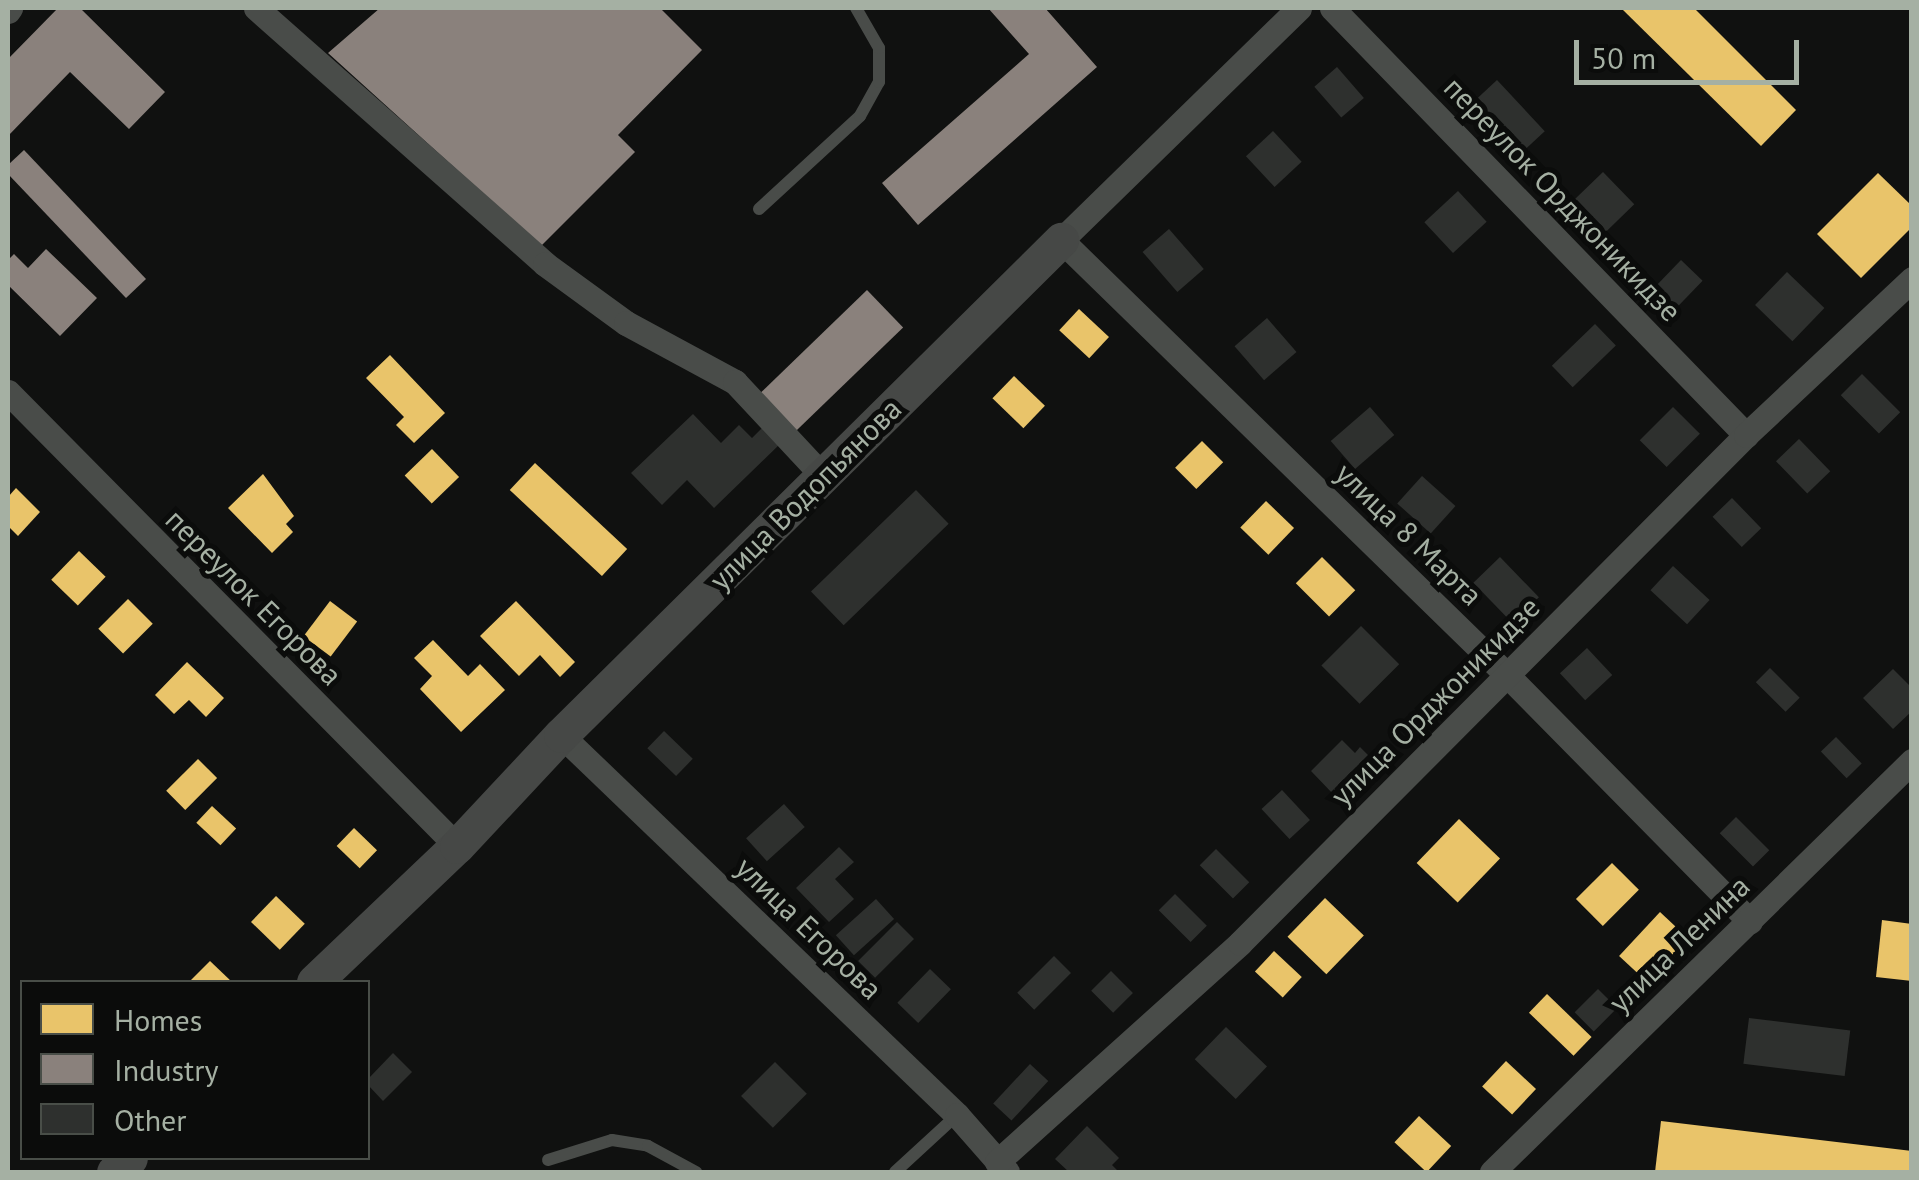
<!DOCTYPE html>
<meta charset="utf-8">
<style>
body{margin:0}
#map{position:relative;width:1919px;height:1180px;overflow:hidden;background:#101110;font-family:"PT Sans",sans-serif}
div>[style]{position:absolute}
.homes>*{inset:0;background:#e9c46a;transform-origin:0 0}
.industry>*{inset:0;background:#8a817c;transform-origin:0 0}
.building>*{inset:0;background:#2e302e;transform-origin:0 0}
.lane>*{height:12px;margin:-6px;padding:0 6px;transform-origin:6px;border-radius:6px;background:#494c49}
.street>*{height:25px;margin:-12.5px;padding:0 12.5px;transform-origin:12.5px;border-radius:12.5px;background:#494c49}
.secondary>*{height:35px;margin:-17.5px;padding:0 17.5px;transform-origin:17.5px;border-radius:17.5px;background:#464846}
span{translate:-50% -50%;white-space:nowrap;text-align:center;line-height:1.15;-webkit-text-stroke:10px #0b0c0b;paint-order:stroke}
.street-label{font-size:30px;color:#a5b0a3}
.frame{position:absolute;inset:0;border:10px solid #a5b0a3;pointer-events:none}
.legend{position:absolute;left:20px;top:980px;width:350px;height:180px;box-sizing:border-box;background:#0b0c0b;border:2px solid #494e48;margin:0;padding:12px 18px;list-style:none;font-size:30px;color:#a5b0a3}
.legend li{display:flex;align-items:center;gap:20px;height:50px}
.legend b{width:50px;border:2px solid #494e48}
.scale{position:absolute;left:1574px;top:40px;width:225px;height:45px;box-sizing:border-box;border:5px solid #a5b0a3;border-top:0;padding-left:12px;font-size:30px;line-height:35px;white-space:nowrap;color:#a5b0a3;-webkit-text-stroke:8px #0b0c0b;paint-order:stroke}
</style>
<div id="map">
<div class="homes">
<i style="clip-path:polygon(1621px 8px,1694px 8px,1796px 110px,1761px 146px)"></i>
<i style="clip-path:polygon(1878px 173px,1912px 206px,1912px 227px,1861px 278px,1817px 234px)"></i>
<i style="left:1079px;top:309px;width:41px;height:29px;rotate:43deg"></i>
<i style="clip-path:polygon(390px 355px,445px 413px,414px 443px,396px 425px,404px 417px,366px 378px)"></i>
<i style="left:1014px;top:376px;width:43px;height:31px;rotate:44deg"></i>
<i style="left:1202px;top:441px;width:30px;height:38px;rotate:45deg"></i>
<i style="left:432px;top:449px;width:39px;height:38px;rotate:46deg"></i>
<i style="left:535px;top:463px;width:126px;height:37px;rotate:43deg"></i>
<i style="clip-path:polygon(263px 474px,294px 516px,286px 524px,293px 532px,272px 553px,228px 508px)"></i>
<i style="clip-path:polygon(16px 488px,40px 512px,18px 536px,8px 526px,8px 497px)"></i>
<i style="left:1266px;top:501px;width:39px;height:37px;rotate:44deg"></i>
<i style="left:79px;top:551px;width:37px;height:40px;rotate:44deg"></i>
<i style="left:1322px;top:557px;width:47px;height:37px;rotate:45deg"></i>
<i style="left:128px;top:599px;width:35px;height:42px;rotate:45deg"></i>
<i style="left:330px;top:601px;width:34px;height:44px;rotate:37deg"></i>
<i style="clip-path:polygon(516px 601px,575px 662px,560px 677px,540px 655px,519px 676px,480px 636px)"></i>
<i style="clip-path:polygon(433px 640px,468px 676px,480px 664px,505px 690px,461px 732px,420px 689px,432px 676px,414px 658px)"></i>
<i style="clip-path:polygon(187px 662px,224px 698px,206px 717px,189px 700px,174px 714px,155px 695px)"></i>
<i style="left:198px;top:759px;width:27px;height:45px;rotate:45deg"></i>
<i style="left:212px;top:806px;width:33px;height:23px;rotate:43deg"></i>
<i style="left:1459px;top:819px;width:57px;height:61px;rotate:44deg"></i>
<i style="left:354px;top:828px;width:32px;height:25px;rotate:44deg"></i>
<i style="left:1612px;top:863px;width:38px;height:51px;rotate:45deg"></i>
<i style="left:276px;top:896px;width:40px;height:36px;rotate:44deg"></i>
<i style="left:1325px;top:898px;width:54px;height:54px;rotate:44deg"></i>
<i style="left:1660px;top:912px;width:38px;height:60px;rotate:43deg"></i>
<i style="clip-path:polygon(1882px 920px,1912px 924px,1912px 981px,1876px 977px)"></i>
<i style="left:1274px;top:951px;width:38px;height:28px;rotate:43deg"></i>
<i style="clip-path:polygon(210px 961px,232px 982px,189px 982px)"></i>
<i style="left:1547px;top:994px;width:62px;height:26px;rotate:44deg"></i>
<i style="left:1506px;top:1061px;width:41px;height:35px;rotate:43deg"></i>
<i style="left:1419px;top:1116px;width:44px;height:36px;rotate:43deg"></i>
<i style="clip-path:polygon(1661px 1121px,1912px 1151px,1912px 1172px,1655px 1172px)"></i>
</div>
<div class="industry">
<i style="clip-path:polygon(58px 8px,80px 8px,165px 92px,129px 129px,70px 72px,8px 136px,8px 59px)"></i>
<i style="clip-path:polygon(380px 8px,660px 8px,702px 50px,618px 135px,635px 152px,541px 246px,328px 53px)"></i>
<i style="clip-path:polygon(988px 8px,1045px 8px,1097px 67px,918px 225px,882px 183px,1029px 54px)"></i>
<i style="clip-path:polygon(24px 150px,146px 279px,126px 298px,8px 174px,8px 165px)"></i>
<i style="clip-path:polygon(46px 249px,97px 298px,60px 336px,8px 285px,8px 260px,14px 254px,28px 268px)"></i>
<i style="left:867px;top:290px;width:52px;height:153px;rotate:46deg"></i>
</div>
<div class="building">
<i style="left:1337px;top:67px;width:41px;height:30px;rotate:49deg"></i>
<i style="left:1497px;top:80px;width:70px;height:36px;rotate:47deg"></i>
<i style="left:1273px;top:131px;width:42px;height:37px;rotate:47deg"></i>
<i style="left:1603px;top:172px;width:45px;height:49px;rotate:46deg"></i>
<i style="left:1458px;top:191px;width:42px;height:46px;rotate:47deg"></i>
<i style="left:1169px;top:229px;width:53px;height:35px;rotate:49deg"></i>
<i style="left:1681px;top:260px;width:30px;height:43px;rotate:44deg"></i>
<i style="left:1787px;top:272px;width:52px;height:46px;rotate:44deg"></i>
<i style="left:1267px;top:318px;width:45px;height:43px;rotate:49deg"></i>
<i style="left:1595px;top:324px;width:30px;height:60px;rotate:46deg"></i>
<i style="left:1862px;top:374px;width:54px;height:30px;rotate:45deg"></i>
<i style="left:1370px;top:407px;width:37px;height:52px;rotate:49deg"></i>
<i style="left:1673px;top:407px;width:38px;height:47px;rotate:45deg"></i>
<i style="clip-path:polygon(693px 414px,721px 443px,739px 425px,752px 438px,764px 426px,781px 443px,714px 508px,687px 480px,662px 505px,631px 473px)"></i>
<i style="left:1799px;top:439px;width:45px;height:32px;rotate:46deg"></i>
<i style="left:1422px;top:476px;width:45px;height:37px;rotate:42deg"></i>
<i style="left:916px;top:490px;width:47px;height:146px;rotate:46deg"></i>
<i style="left:1732px;top:498px;width:42px;height:27px;rotate:46deg"></i>
<i style="left:1500px;top:557px;width:56px;height:37px;rotate:46deg"></i>
<i style="left:1673px;top:566px;width:50px;height:33px;rotate:43deg"></i>
<i style="left:1361px;top:626px;width:54px;height:56px;rotate:45deg"></i>
<i style="left:1587px;top:648px;width:37px;height:37px;rotate:47deg"></i>
<i style="left:1770px;top:668px;width:42px;height:20px;rotate:45deg"></i>
<i style="clip-path:polygon(1893px 669px,1912px 688px,1912px 711px,1893px 729px,1863px 698px)"></i>
<i style="left:664px;top:731px;width:40px;height:24px;rotate:44deg"></i>
<i style="left:1836px;top:737px;width:37px;height:21px;rotate:46deg"></i>
<i style="clip-path:polygon(1342px 740px,1355px 753px,1360px 747px,1371px 758px,1334px 795px,1311px 771px)"></i>
<i style="left:1282px;top:790px;width:41px;height:28px;rotate:47deg"></i>
<i style="left:784px;top:804px;width:31px;height:51px;rotate:48deg"></i>
<i style="left:1736px;top:817px;width:47px;height:23px;rotate:45deg"></i>
<i style="clip-path:polygon(839px 847px,854px 862px,835px 879px,854px 899px,829px 922px,796px 888px)"></i>
<i style="left:1216px;top:849px;width:47px;height:23px;rotate:45deg"></i>
<i style="left:1175px;top:894px;width:45px;height:23px;rotate:45deg"></i>
<i style="left:876px;top:899px;width:27px;height:54px;rotate:48deg"></i>
<i style="left:897px;top:922px;width:24px;height:55px;rotate:45deg"></i>
<i style="left:1054px;top:956px;width:24px;height:52px;rotate:45deg"></i>
<i style="left:930px;top:969px;width:29px;height:47px;rotate:44deg"></i>
<i style="left:1111px;top:971px;width:31px;height:28px;rotate:45deg"></i>
<i style="left:1598px;top:989px;width:27px;height:33px;rotate:45deg"></i>
<i style="left:1749px;top:1018px;width:102px;height:46px;rotate:7deg"></i>
<i style="left:1226px;top:1027px;width:57px;height:45px;rotate:44deg"></i>
<i style="clip-path:polygon(393px 1053px,412px 1072px,383px 1101px,368px 1085px,368px 1079px)"></i>
<i style="left:775px;top:1062px;width:45px;height:48px;rotate:45deg"></i>
<i style="left:1030px;top:1064px;width:25px;height:54px;rotate:43deg"></i>
<i style="clip-path:polygon(1087px 1126px,1119px 1158px,1112px 1165px,1119px 1172px,1069px 1172px,1055px 1159px)"></i>
</div>
<div class="lane">
<i style="left:759px;top:209px;width:137px;rotate:-42.6deg"></i>
<i style="left:860px;top:116px;width:39px;rotate:-61deg"></i>
<i style="left:879px;top:82px;width:34px;rotate:-90deg"></i>
<i style="left:879px;top:48px;width:46px;rotate:-119.9deg"></i>
<i style="left:548px;top:1160px;width:67px;rotate:-17.4deg"></i>
<i style="left:612px;top:1140px;width:36px;rotate:9deg"></i>
<i style="left:648px;top:1146px;width:55px;rotate:28.4deg"></i>
<i style="left:895px;top:1172px;width:84px;rotate:-42.6deg"></i>
</div>
<div class="street">
<i style="left:256px;top:8px;width:386px;rotate:41.5deg"></i>
<i style="left:545px;top:264px;width:100px;rotate:36.1deg"></i>
<i style="left:626px;top:323px;width:124px;rotate:28.4deg"></i>
<i style="left:735px;top:382px;width:129px;rotate:46.9deg"></i>
<i style="left:1299px;top:8px;width:332px;rotate:135.7deg"></i>
<i style="left:1061px;top:240px;width:623px;rotate:44.28deg"></i>
<i style="left:1507px;top:675px;width:346px;rotate:45.4deg"></i>
<i style="left:1332px;top:8px;width:595px;rotate:45.89deg"></i>
<i style="left:8px;top:11px;width:4px;rotate:-56deg"></i>
<i style="left:8px;top:392px;width:639px;rotate:45.32deg"></i>
<i style="left:561px;top:735px;width:549px;rotate:43.82deg"></i>
<i style="left:957px;top:1115px;width:76px;rotate:48.7deg"></i>
<i style="left:997px;top:1162px;width:327px;rotate:-42deg"></i>
<i style="left:1240px;top:943px;width:717px;rotate:-45.11deg"></i>
<i style="left:1746px;top:435px;width:228px;rotate:-43.2deg"></i>
<i style="left:1492px;top:1172px;width:588px;rotate:-44.38deg"></i>
</div>
<div class="secondary">
<i style="left:314px;top:982px;width:197px;rotate:-43.6deg"></i>
<i style="left:457px;top:846px;width:152px;rotate:-46.9deg"></i>
<i style="left:561px;top:735px;width:704px;rotate:-44.71deg"></i>
<i style="left:114px;top:1172px;width:21px;rotate:-41deg"></i>
</div>
<div class="street-label">
<span style="left:1563px;top:199px;rotate:46deg">переулок Орджоникидзе</span>
<span style="left:805px;top:494px;rotate:-45deg">улица Водопьянова</span>
<span style="left:1409px;top:534px;rotate:44deg">улица 8 Марта</span>
<span style="left:254px;top:597px;rotate:45deg">переулок Егорова</span>
<span style="left:1435px;top:701px;rotate:-45deg">улица Орджоникидзе</span>
<span style="left:809px;top:928px;rotate:44deg">улица Егорова</span>
<span style="left:1679px;top:944px;rotate:-44deg">улица Ленина</span>
</div>
<div class="frame"></div>
<ul class="legend">
<li><b style="height:28px;background:#e9c46a"></b>Homes</li>
<li><b style="height:28px;background:#8a817c"></b>Industry</li>
<li><b style="height:28px;background:#2e302e"></b>Other</li>
</ul>
<div class="scale">50 m</div>
</div>
